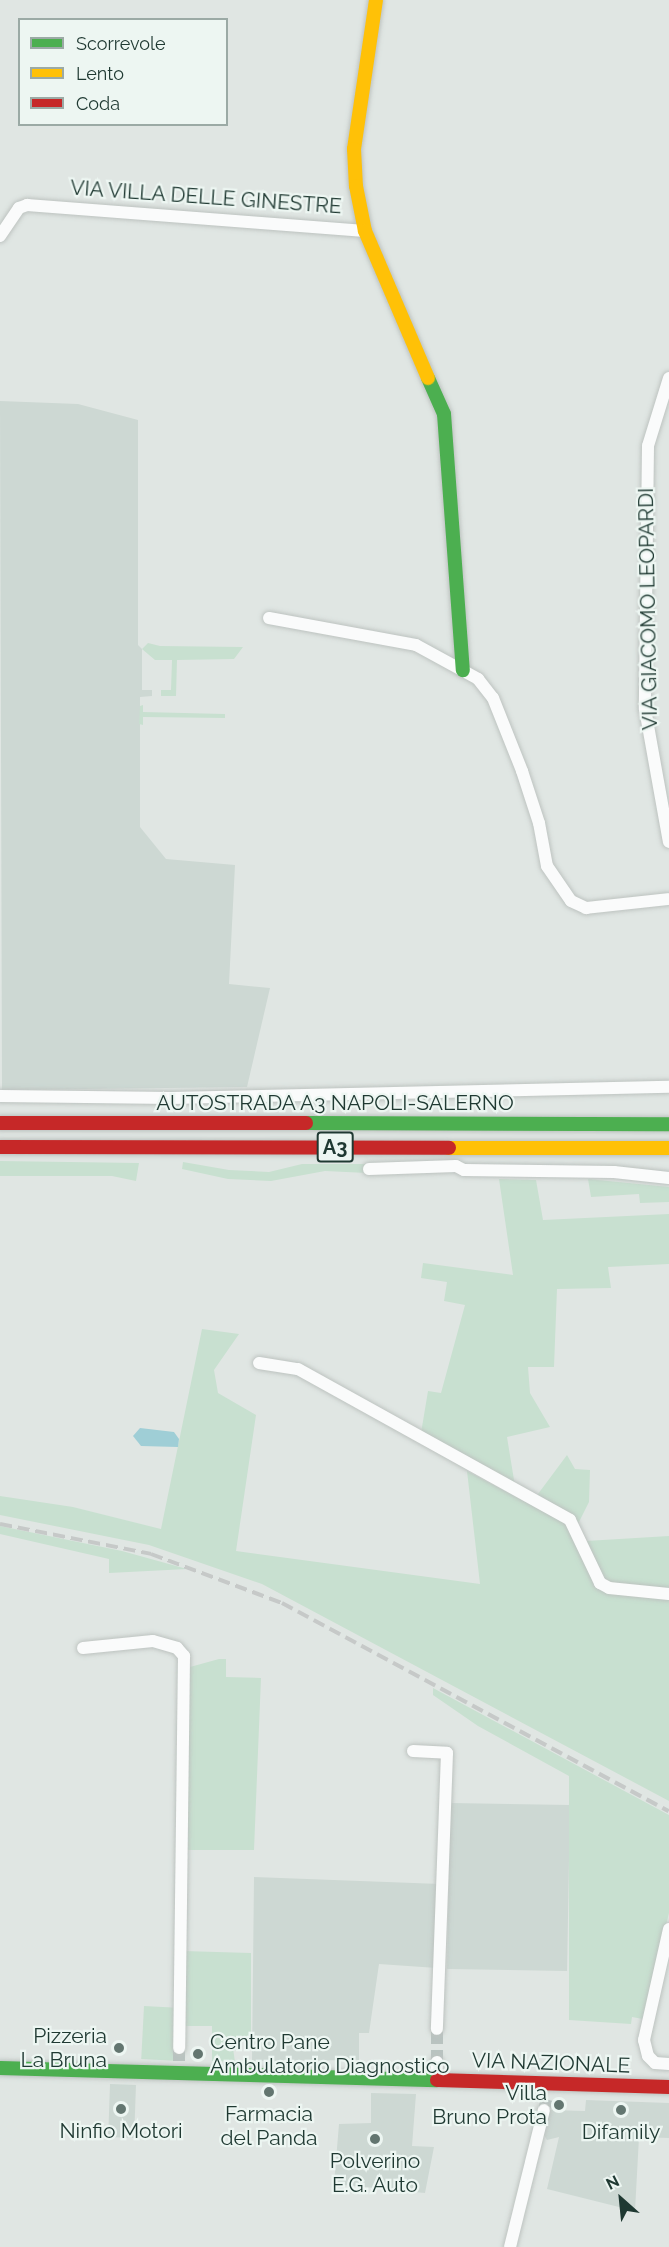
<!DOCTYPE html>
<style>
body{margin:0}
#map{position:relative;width:669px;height:2247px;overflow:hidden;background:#e0e6e3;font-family:Raleway,sans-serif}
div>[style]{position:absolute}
.built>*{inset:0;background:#cdd8d3;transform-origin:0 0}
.green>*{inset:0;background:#c8e0d0;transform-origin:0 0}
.water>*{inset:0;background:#9fced6}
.street-tunnel>*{height:12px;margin-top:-6px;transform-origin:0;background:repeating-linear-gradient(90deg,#b9c3c0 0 12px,transparent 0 18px)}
.roads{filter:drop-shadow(0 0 2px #bdc3c0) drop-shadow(0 0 2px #bdc3c0)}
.street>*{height:12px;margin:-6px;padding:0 6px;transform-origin:6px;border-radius:6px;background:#fafbfb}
.fast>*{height:14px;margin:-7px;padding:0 7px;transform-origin:7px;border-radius:7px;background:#4caf50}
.slow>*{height:14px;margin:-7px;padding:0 7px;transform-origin:7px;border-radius:7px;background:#ffc107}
.jam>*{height:14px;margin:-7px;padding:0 7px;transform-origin:7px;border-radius:7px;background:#c62828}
.rail>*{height:4px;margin-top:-2px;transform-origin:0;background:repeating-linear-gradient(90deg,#c6c9c8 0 12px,transparent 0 18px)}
.dots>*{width:16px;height:16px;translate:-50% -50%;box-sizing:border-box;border:3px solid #edf6f2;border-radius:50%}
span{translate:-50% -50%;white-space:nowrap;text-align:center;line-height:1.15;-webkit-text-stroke:4.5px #edf6f2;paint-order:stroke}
.shield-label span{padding:2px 4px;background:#edf6f2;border:2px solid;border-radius:4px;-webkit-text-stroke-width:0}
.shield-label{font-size:20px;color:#1f3932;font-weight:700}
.street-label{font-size:21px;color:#1f3932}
.poi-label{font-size:21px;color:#1f3932}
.right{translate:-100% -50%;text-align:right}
.left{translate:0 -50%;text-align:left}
.legend{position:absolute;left:18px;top:18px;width:210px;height:108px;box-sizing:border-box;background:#edf6f2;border:2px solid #9baaa5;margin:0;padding:8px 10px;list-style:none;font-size:18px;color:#1f3932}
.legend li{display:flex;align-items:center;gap:12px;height:30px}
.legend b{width:30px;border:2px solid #9baaa5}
.north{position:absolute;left:591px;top:2169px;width:60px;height:60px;-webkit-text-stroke:4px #edf6f2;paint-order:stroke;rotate:333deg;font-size:16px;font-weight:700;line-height:24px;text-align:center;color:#1f3932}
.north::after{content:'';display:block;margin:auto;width:21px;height:27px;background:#1f3932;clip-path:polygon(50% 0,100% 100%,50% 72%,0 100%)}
</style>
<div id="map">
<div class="built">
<i style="clip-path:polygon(0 401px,78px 404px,138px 420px,138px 645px,142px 649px,142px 690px,152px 690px,152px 696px,140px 697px,140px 827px,166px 859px,235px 865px,229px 984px,270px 988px,247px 1087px,2px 1090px)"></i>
<i style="left:450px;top:1803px;width:120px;height:166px;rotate:1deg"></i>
<i style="clip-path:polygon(254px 1877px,440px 1884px,437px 1968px,379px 1964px,369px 2033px,359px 2033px,359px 2060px,252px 2061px)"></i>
<i style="left:110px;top:2084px;width:26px;height:53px;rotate:2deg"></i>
<i style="clip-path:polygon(371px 2093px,416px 2094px,412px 2146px,434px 2147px,425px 2193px,334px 2184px,339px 2124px,371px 2123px)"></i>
<i style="clip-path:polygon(586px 2100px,669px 2103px,669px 2138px,639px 2137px,635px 2211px,547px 2189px,559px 2137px,547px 2140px,544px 2135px,549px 2110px,585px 2111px)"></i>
</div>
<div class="green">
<i style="clip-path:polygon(148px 643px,160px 646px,243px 647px,234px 659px,177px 660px,176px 696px,161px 696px,161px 690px,171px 690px,172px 660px,155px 660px,142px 649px)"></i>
<i style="clip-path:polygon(143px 705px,143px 712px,225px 714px,225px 718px,143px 717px,143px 725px,139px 724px,140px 706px)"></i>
<i style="clip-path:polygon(0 1161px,139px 1163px,136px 1181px,112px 1176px,0 1176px)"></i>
<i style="clip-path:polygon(183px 1162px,229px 1170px,269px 1172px,302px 1164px,365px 1164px,367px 1173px,325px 1171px,271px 1181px,228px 1179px,182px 1169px)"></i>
<i style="clip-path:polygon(499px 1179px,536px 1180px,543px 1220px,669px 1214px,669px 1264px,608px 1267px,611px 1288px,557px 1289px,554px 1367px,528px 1367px,530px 1393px,550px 1427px,507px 1437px,515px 1486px,421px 1433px,428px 1391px,441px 1393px,465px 1305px,444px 1301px,447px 1282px,421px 1278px,423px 1263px,513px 1275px)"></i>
<i style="clip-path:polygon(588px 1179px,669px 1187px,669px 1202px,640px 1203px,639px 1194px,591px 1197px)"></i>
<i style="clip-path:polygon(202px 1329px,239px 1334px,214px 1370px,218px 1393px,256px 1415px,236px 1551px,480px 1584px,467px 1471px,573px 1527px,594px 1586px,600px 1590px,669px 1598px,669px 1801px,262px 1584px,149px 1545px,0 1515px,0 1496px,73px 1507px,161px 1529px)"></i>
<i style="clip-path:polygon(567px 1455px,575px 1469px,590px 1470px,589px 1502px,578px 1524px,535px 1498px)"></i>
<i style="clip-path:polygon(0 1526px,122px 1551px,187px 1569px,109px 1573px,109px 1559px,0 1534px)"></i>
<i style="clip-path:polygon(669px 1536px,669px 1589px,603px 1582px,586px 1541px)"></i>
<i style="clip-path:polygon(219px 1659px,226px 1659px,226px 1677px,261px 1678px,254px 1850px,187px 1850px,190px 1667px)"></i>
<i style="clip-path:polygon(433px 1688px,669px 1815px,669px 1913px,643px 2019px,632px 2017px,631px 2024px,569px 2020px,569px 1776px,478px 1726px,433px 1695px)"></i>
<i style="clip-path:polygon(183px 1951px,251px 1953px,251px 2041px,232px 2041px,235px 2062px,212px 2061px,212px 2026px,183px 2026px)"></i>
<i style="left:144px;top:2006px;width:33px;height:53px;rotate:3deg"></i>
</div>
<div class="water">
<i style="clip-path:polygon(140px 1428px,174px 1432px,179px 1439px,178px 1447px,141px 1446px,133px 1436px)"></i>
</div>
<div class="street-tunnel">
<i style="left:179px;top:2061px;width:13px;rotate:-90deg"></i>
<i style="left:437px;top:2062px;width:33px;rotate:-90deg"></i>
<i style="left:544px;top:2110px;width:11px;rotate:-75deg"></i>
</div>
<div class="roads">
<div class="street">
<i style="left:0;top:236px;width:34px;rotate:-56deg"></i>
<i style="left:19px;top:208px;width:9px;rotate:-21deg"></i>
<i style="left:27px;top:205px;width:339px;rotate:4.4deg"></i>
<i style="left:669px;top:378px;width:71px;rotate:107.2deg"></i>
<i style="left:648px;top:446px;width:263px;rotate:90.7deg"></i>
<i style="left:645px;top:709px;width:135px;rotate:79.8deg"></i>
<i style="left:269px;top:618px;width:149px;rotate:10.4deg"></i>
<i style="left:416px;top:645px;width:71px;rotate:28.7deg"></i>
<i style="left:478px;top:679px;width:24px;rotate:52deg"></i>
<i style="left:493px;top:698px;width:79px;rotate:68.3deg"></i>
<i style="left:522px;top:771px;width:55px;rotate:71.9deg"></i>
<i style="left:539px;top:823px;width:44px;rotate:79.5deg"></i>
<i style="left:547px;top:866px;width:42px;rotate:55.6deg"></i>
<i style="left:571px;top:901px;width:17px;rotate:25deg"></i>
<i style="left:586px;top:908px;width:83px;rotate:-6.2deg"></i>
<i style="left:0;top:1096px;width:172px;rotate:0.7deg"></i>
<i style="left:172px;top:1098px;width:497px;rotate:-1.3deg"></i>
<i style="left:369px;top:1169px;width:87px;rotate:-2deg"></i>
<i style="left:456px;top:1166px;width:9px;rotate:27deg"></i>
<i style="left:464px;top:1170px;width:150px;rotate:0.8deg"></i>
<i style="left:614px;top:1172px;width:55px;rotate:6.2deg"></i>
<i style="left:259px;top:1363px;width:39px;rotate:9deg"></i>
<i style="left:298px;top:1369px;width:311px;rotate:29deg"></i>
<i style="left:570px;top:1520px;width:70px;rotate:64.5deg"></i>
<i style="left:600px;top:1583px;width:10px;rotate:29deg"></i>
<i style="left:609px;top:1588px;width:60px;rotate:5.7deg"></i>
<i style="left:83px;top:1648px;width:70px;rotate:-5.7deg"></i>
<i style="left:153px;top:1641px;width:25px;rotate:16deg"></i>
<i style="left:177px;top:1648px;width:11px;rotate:49deg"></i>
<i style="left:184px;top:1656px;width:392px;rotate:90.7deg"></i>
<i style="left:413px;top:1751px;width:34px;rotate:3deg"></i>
<i style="left:447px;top:1753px;width:276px;rotate:92.1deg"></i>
<i style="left:669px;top:1929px;width:114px;rotate:102.7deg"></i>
<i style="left:644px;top:2040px;width:16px;rotate:76deg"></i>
<i style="left:648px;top:2056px;width:10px;rotate:45deg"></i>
<i style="left:655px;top:2063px;width:14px;rotate:4deg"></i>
<i style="left:436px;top:2080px;width:18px;rotate:-87deg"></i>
<i style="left:510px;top:2247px;width:141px;rotate:-76.1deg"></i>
</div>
<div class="fast">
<i style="left:428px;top:378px;width:39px;rotate:66deg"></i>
<i style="left:444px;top:414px;width:257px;rotate:85.8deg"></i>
<i style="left:306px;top:1123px;width:363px;rotate:0.2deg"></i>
<i style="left:0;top:2068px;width:437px;rotate:1.6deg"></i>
</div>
<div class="slow">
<i style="left:376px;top:0;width:151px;rotate:98.4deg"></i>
<i style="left:354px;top:149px;width:37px;rotate:87deg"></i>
<i style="left:356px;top:186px;width:46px;rotate:78.7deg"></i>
<i style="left:365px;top:231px;width:160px;rotate:66.8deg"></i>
<i style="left:449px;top:1148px;width:220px"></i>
</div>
<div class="jam">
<i style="left:0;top:1123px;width:306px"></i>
<i style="left:0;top:1147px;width:449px;rotate:0.1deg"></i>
<i style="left:437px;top:2080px;width:232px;rotate:1.7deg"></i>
</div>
</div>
<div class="rail">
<i style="left:0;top:1524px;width:154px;rotate:11.2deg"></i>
<i style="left:151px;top:1554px;width:140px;rotate:20.5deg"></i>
<i style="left:282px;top:1603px;width:439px;rotate:28.3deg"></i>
</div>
<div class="dots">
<i style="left:119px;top:2048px;background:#637670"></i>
<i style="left:198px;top:2054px;background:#637670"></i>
<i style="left:269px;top:2092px;background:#637670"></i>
<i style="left:559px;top:2105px;background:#637670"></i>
<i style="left:121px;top:2109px;background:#637670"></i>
<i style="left:621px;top:2110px;background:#637670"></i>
<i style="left:375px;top:2139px;background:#637670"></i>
</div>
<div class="shield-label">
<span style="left:335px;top:1147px">A3</span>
</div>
<div class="street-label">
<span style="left:206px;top:197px;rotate:4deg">VIA VILLA DELLE GINESTRE</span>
<span style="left:648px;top:609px;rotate:-91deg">VIA GIACOMO LEOPARDI</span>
<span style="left:335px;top:1103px">AUTOSTRADA A3 NAPOLI-SALERNO</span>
<span style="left:551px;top:2063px;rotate:2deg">VIA NAZIONALE</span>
</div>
<div class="poi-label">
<span class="right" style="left:107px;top:2048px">Pizzeria<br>La Bruna</span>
<span class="left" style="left:210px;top:2054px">Centro Pane<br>Ambulatorio Diagnostico</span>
<span class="right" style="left:547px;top:2105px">Villa<br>Bruno Prota</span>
<span style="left:269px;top:2126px">Farmacia<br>del Panda</span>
<span style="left:121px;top:2131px">Ninfio Motori</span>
<span style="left:621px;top:2132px">Difamily</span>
<span style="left:375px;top:2173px">Polverino<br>E.G. Auto</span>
</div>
<ul class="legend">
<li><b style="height:8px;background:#4caf50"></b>Scorrevole</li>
<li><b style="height:8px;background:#ffc107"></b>Lento</li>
<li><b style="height:8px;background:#c62828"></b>Coda</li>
</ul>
<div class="north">N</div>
</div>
